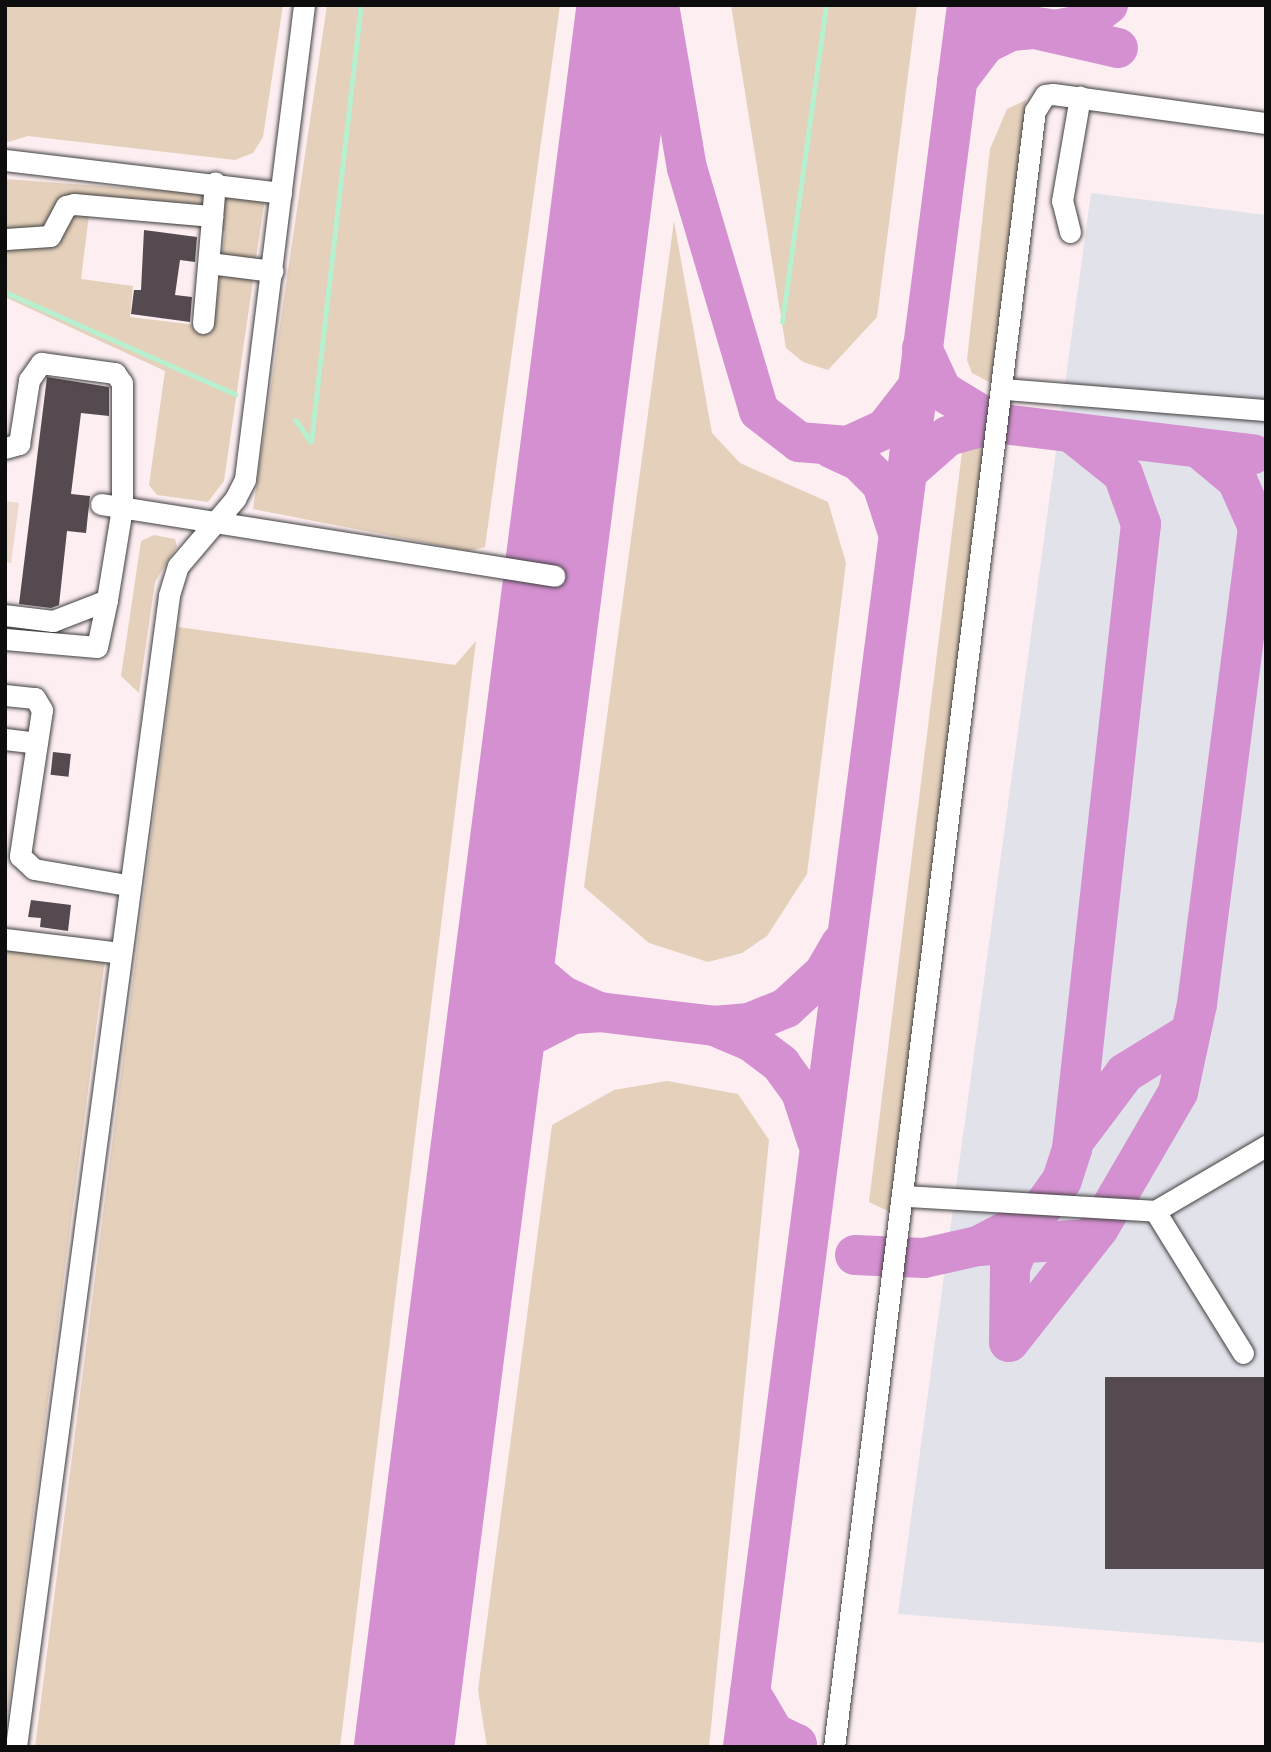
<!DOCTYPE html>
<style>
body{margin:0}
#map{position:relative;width:1271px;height:1752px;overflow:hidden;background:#fdeef1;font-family:"Noto Serif",serif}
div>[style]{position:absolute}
.industrial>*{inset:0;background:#e2e2eb}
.green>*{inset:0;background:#e4d0bb}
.pitch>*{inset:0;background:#ecd8cc}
.stream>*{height:4.5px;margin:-2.25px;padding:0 2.25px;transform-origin:2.25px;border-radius:2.25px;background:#b7f0ce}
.taxiway>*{height:40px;margin:-20px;padding:0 20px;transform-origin:20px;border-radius:20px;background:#d490d0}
.runway>*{height:100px;margin:-50px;padding:0 50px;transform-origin:50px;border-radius:50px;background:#d490d0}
.building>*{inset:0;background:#544a50;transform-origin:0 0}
.roads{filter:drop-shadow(0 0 2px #404040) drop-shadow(0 0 2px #404040)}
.minor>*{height:21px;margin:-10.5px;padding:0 10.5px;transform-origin:10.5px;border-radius:10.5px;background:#fff}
span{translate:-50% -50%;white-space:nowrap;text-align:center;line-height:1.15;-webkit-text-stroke:7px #fff;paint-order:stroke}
.frame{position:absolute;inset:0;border:7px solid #0d0d0d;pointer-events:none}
</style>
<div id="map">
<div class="industrial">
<i style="clip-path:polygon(1091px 193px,1266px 215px,1266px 1643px,898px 1614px)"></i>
</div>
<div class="green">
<i style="clip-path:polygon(5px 5px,283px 5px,263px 137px,253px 153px,235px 160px,28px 136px,5px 143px)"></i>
<i style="clip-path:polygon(327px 5px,560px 5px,485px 547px,468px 551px,253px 509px)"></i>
<i style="clip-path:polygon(731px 5px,917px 5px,877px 317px,828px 370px,803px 362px,786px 348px)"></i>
<i style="clip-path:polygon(1026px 100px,991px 382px,991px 383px,972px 373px,967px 360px,990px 149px,1007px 109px)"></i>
<i style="clip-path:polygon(5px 179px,265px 198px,255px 264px,222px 259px,225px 231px,89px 215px,81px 279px,133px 286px,130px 317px,213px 327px,221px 270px,254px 274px,224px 481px,208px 502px,157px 495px,149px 485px,165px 371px,5px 297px)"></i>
<i style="clip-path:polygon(674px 221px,712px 433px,740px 463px,828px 502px,846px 563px,807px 874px,767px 936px,742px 953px,708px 962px,649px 943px,584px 887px)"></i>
<i style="clip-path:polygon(985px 437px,892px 1213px,869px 1202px,963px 444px)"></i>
<i style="clip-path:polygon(154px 535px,175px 539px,177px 546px,155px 582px,139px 693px,121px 676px,141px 541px)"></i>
<i style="clip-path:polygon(178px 627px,455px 665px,476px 641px,340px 1747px,35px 1747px)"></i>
<i style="clip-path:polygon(5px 947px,105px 959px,5px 1733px)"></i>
<i style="clip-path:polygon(667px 1081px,738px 1094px,769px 1140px,709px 1747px,487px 1747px,478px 1690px,552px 1125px,614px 1090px)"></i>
</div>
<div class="pitch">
<i style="clip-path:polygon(5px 501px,19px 503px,11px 563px,5px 562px)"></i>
</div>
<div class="stream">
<i style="left:5px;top:292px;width:252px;rotate:23.9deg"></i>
<i style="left:782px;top:322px;width:320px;rotate:-82.1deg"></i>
<i style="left:296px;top:420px;width:25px;rotate:56deg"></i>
<i style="left:311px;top:442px;width:440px;rotate:-83.5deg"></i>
</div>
<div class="taxiway">
<i style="left:659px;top:5px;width:165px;rotate:80.3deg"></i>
<i style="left:687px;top:168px;width:253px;rotate:73.5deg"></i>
<i style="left:759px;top:411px;width:51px;rotate:37.8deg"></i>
<i style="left:799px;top:442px;width:49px;rotate:4.7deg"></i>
<i style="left:848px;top:446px;width:41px;rotate:-24.7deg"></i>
<i style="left:885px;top:429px;width:51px;rotate:-52.2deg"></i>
<i style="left:994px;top:5px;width:36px;rotate:34deg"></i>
<i style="left:1024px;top:25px;width:31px;rotate:9deg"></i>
<i style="left:1055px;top:30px;width:26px;rotate:-11deg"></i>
<i style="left:1081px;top:25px;width:34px;rotate:-37deg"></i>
<i style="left:957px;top:81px;width:46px;rotate:-52.9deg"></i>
<i style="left:985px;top:44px;width:29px;rotate:-27deg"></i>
<i style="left:1011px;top:31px;width:24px;rotate:-5deg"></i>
<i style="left:1035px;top:29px;width:85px;rotate:12.9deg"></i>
<i style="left:922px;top:348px;width:47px;rotate:65.1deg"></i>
<i style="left:942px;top:391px;width:62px;rotate:31.1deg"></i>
<i style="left:995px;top:423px;width:260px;rotate:6.9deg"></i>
<i style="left:831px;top:448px;width:31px;rotate:25deg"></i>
<i style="left:859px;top:461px;width:33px;rotate:45deg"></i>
<i style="left:882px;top:484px;width:48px;rotate:71.9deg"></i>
<i style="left:906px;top:473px;width:56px;rotate:-41.4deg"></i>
<i style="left:948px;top:436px;width:49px;rotate:-15.5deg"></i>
<i style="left:599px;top:1012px;width:116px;rotate:6.9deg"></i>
<i style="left:485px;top:1102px;width:70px;rotate:-60.2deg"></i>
<i style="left:520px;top:1041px;width:59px;rotate:-27deg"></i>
<i style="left:573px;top:1014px;width:26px;rotate:-4deg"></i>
<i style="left:599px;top:1012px;width:39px;rotate:-156deg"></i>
<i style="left:563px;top:996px;width:38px;rotate:-140deg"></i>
<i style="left:534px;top:972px;width:81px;rotate:-105.8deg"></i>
<i style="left:1077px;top:1137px;width:80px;rotate:-53.1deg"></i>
<i style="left:1125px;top:1073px;width:70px;rotate:-31.7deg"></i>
<i style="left:817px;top:1141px;width:52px;rotate:-108.1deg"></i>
<i style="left:801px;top:1092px;width:34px;rotate:-126deg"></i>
<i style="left:781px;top:1064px;width:39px;rotate:-143deg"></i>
<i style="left:750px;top:1041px;width:39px;rotate:-157deg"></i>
<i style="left:714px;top:1026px;width:35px;rotate:-5deg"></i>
<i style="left:749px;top:1023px;width:40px;rotate:-22deg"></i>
<i style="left:786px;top:1008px;width:52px;rotate:-42.6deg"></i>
<i style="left:824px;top:973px;width:34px;rotate:-60deg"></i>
<i style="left:978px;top:1246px;width:67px;rotate:-27.7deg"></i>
<i style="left:1037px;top:1215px;width:43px;rotate:-54.5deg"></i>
<i style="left:1062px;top:1180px;width:33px;rotate:-72deg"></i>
<i style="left:1072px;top:1149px;width:629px;rotate:-83.7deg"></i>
<i style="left:1141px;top:524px;width:53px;rotate:-109.8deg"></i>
<i style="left:1123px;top:474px;width:64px;rotate:-141.3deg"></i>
<i style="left:855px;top:1255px;width:69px;rotate:2.5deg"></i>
<i style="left:924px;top:1258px;width:55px;rotate:-12.5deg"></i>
<i style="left:978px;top:1246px;width:112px;rotate:-3.6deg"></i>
<i style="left:1009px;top:1342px;width:145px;rotate:-51.7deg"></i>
<i style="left:1099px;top:1228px;width:157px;rotate:-59.8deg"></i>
<i style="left:1178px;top:1092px;width:90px;rotate:-77.8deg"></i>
<i style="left:1197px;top:1004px;width:481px;rotate:-82.7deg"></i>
<i style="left:1258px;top:527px;width:51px;rotate:-114.1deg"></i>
<i style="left:1237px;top:480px;width:48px;rotate:-140deg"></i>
<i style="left:1009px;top:1342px;width:74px;rotate:-89.2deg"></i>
<i style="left:1010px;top:1268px;width:60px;rotate:-68.6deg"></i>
<i style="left:750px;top:1692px;width:48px;rotate:59.7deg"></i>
<i style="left:774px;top:1733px;width:25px;rotate:26deg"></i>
<i style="left:797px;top:1744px;width:27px;rotate:174deg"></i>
<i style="left:743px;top:1747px;width:1756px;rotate:-82.67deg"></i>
</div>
<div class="runway">
<i style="left:404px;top:1747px;width:1756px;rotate:-82.71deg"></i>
</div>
<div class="building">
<i style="clip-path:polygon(144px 230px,197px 237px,195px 262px,180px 260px,175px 295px,192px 297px,190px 322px,131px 314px,134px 290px,141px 290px)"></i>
<i style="clip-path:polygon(47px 377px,109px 387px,109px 416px,81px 413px,71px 494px,90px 496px,86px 533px,67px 531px,59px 605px,51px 608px,19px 604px)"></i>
<i style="left:53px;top:752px;width:18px;height:23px;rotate:6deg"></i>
<i style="clip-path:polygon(31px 900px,71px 905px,68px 931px,40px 927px,41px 918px,28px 917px)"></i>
<i style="left:1105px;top:1377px;width:161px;height:192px"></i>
</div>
<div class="roads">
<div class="minor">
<i style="left:5px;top:160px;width:278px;rotate:6.8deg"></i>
<i style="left:1070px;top:232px;width:32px;rotate:-104deg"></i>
<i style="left:1062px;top:201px;width:106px;rotate:-80.2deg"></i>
<i style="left:6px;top:239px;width:44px;rotate:-3.9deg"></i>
<i style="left:50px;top:236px;width:34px;rotate:-62deg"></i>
<i style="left:66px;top:206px;width:8px;rotate:-14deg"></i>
<i style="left:74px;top:204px;width:139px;rotate:5deg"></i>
<i style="left:209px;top:263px;width:64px;rotate:7.2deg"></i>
<i style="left:203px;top:323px;width:141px;rotate:-85.1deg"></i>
<i style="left:1004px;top:389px;width:263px;rotate:4.6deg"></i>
<i style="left:5px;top:448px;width:15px;rotate:-16deg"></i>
<i style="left:19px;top:444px;width:65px;rotate:-81.1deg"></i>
<i style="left:29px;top:380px;width:21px;rotate:-55deg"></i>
<i style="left:41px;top:363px;width:75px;rotate:7.7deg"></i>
<i style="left:115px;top:373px;width:12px;rotate:55deg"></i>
<i style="left:122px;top:383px;width:125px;rotate:90deg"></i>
<i style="left:122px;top:508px;width:93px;rotate:99.3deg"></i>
<i style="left:107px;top:600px;width:58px;rotate:158.7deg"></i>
<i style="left:53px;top:621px;width:48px;rotate:-172.9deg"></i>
<i style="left:101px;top:504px;width:459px;rotate:9deg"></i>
<i style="left:5px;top:639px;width:92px;rotate:5deg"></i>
<i style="left:97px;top:647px;width:48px;rotate:-78deg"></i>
<i style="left:5px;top:695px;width:30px;rotate:6deg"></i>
<i style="left:35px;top:698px;width:14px;rotate:60deg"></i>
<i style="left:42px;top:710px;width:148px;rotate:98.6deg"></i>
<i style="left:20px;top:856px;width:19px;rotate:43deg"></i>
<i style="left:34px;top:869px;width:94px;rotate:9.8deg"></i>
<i style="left:5px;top:739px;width:32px;rotate:7deg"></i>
<i style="left:5px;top:939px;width:116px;rotate:6.9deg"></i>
<i style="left:906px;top:1196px;width:249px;rotate:3.4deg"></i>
<i style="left:1155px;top:1211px;width:129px;rotate:-30.4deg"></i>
<i style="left:1155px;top:1211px;width:167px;rotate:58.2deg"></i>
<i style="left:16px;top:1747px;width:1162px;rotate:-82.43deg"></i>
<i style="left:169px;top:595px;width:30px;rotate:-73deg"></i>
<i style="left:178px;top:566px;width:88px;rotate:-49.6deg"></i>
<i style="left:235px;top:499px;width:22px;rotate:-63deg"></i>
<i style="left:245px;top:479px;width:478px;rotate:-82.9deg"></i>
<i style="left:834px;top:1747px;width:1648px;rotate:-83deg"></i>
<i style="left:1035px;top:111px;width:19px;rotate:-58deg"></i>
<i style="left:1045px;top:95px;width:8px;rotate:-7deg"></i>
<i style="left:1053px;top:94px;width:215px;rotate:7.8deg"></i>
</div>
</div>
<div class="frame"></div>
</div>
